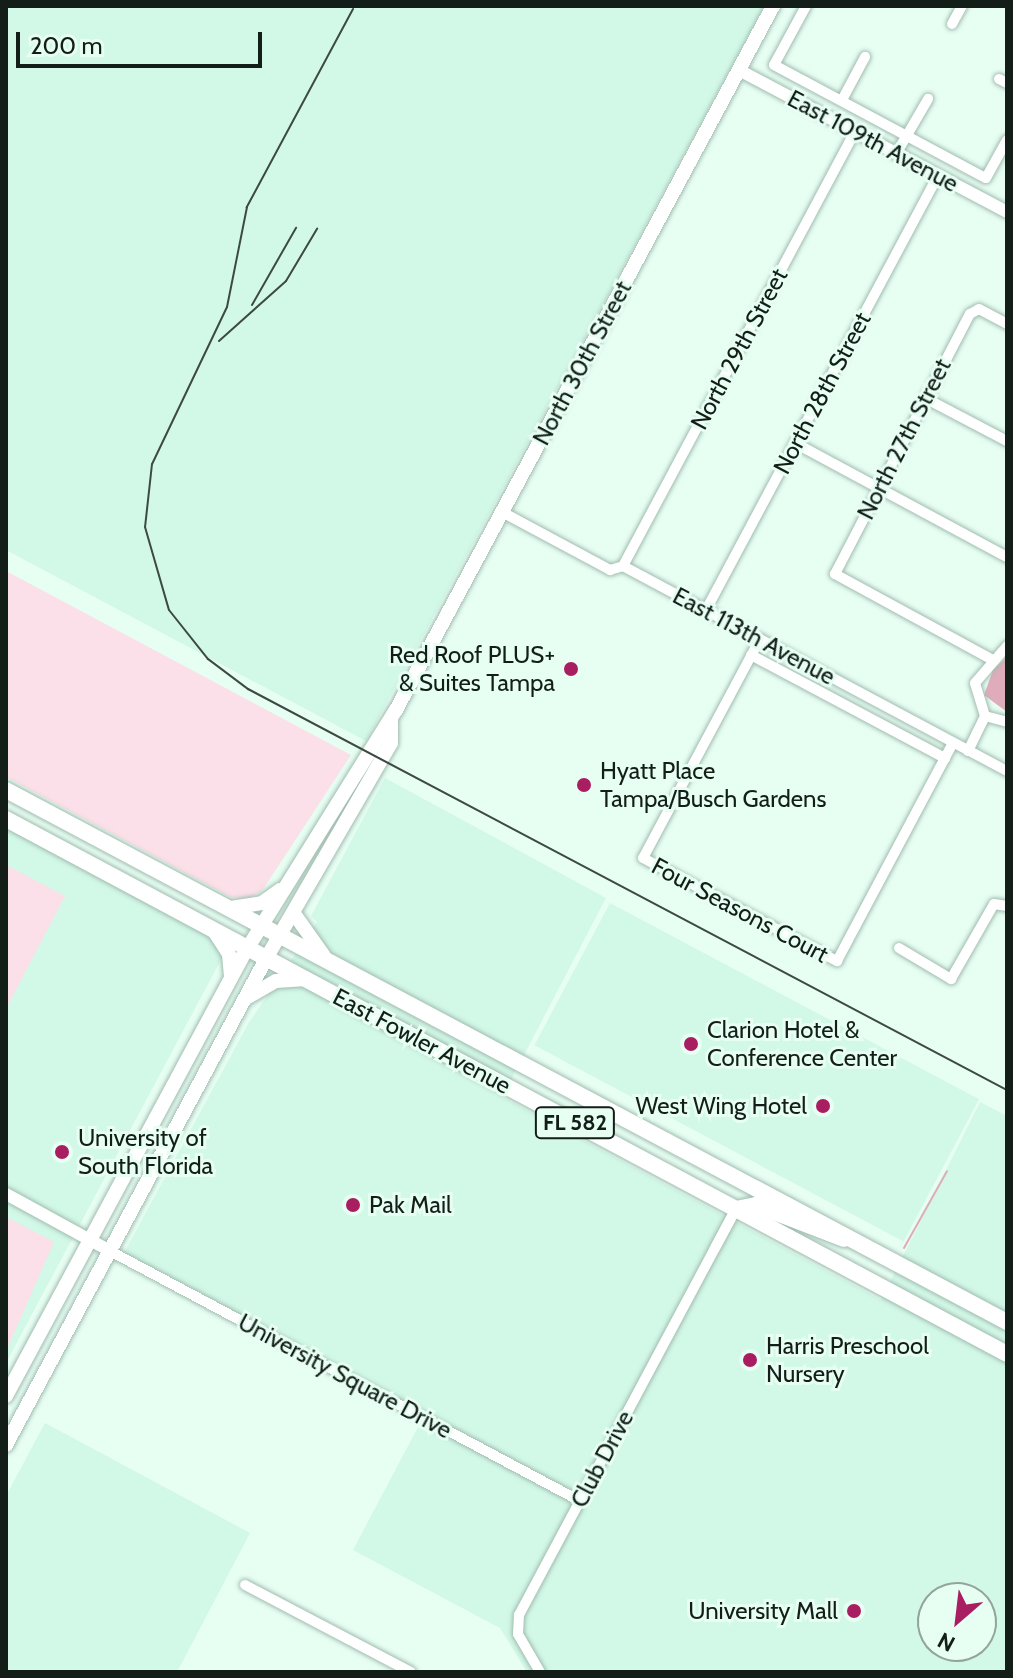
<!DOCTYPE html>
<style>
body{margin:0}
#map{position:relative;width:1013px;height:1678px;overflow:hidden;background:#e7fef3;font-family:Cabin,sans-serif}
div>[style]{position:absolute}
.built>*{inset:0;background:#d2f8e7;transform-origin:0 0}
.green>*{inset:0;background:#fbe0e9}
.water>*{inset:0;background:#dfacbc}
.stream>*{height:2px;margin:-1px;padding:0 1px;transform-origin:1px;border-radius:1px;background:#dfacbc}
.roads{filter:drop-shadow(0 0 2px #a0bcaf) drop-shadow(0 0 2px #a0bcaf)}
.minor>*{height:10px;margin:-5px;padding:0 5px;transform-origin:5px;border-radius:5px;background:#fff}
.tertiary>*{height:12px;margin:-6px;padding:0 6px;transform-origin:6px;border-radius:6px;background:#fff}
.secondary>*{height:14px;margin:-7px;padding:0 7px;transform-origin:7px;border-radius:7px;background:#fff}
.primary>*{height:16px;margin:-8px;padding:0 8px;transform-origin:8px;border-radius:8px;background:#fff}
.rail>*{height:2px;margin:-1px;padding:0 1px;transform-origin:1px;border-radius:1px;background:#3d4a44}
.dots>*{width:22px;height:22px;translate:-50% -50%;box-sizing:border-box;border:4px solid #e7fef3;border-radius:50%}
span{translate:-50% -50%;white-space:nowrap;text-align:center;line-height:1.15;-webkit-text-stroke:6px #e7fef3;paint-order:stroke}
.shield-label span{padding:2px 6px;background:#e7fef3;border:2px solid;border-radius:6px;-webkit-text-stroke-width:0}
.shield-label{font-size:22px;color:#131e19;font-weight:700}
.street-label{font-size:24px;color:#131e19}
.poi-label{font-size:24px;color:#131e19}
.right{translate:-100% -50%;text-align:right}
.left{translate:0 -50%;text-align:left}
.frame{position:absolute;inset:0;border:8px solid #131e19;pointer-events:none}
.north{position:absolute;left:917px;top:1582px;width:80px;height:80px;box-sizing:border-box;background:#e7fef3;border:2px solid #92a49c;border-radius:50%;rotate:208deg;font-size:22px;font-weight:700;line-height:32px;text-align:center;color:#131e19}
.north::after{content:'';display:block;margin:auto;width:28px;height:36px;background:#a91e61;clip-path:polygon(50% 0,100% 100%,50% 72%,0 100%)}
.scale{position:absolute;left:16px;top:32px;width:246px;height:36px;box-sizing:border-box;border:4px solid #131e19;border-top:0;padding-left:10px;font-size:24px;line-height:28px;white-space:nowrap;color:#131e19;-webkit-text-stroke:6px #e7fef3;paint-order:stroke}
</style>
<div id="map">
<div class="built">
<i style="clip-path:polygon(6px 6px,764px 6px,366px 741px,6px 550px)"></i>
<i style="clip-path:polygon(evenodd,385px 778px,606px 898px,502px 1097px,881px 1300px,980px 1102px,1007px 1116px,1007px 1672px,527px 1672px,500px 1628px,353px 1550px,426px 1412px,124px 1253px,248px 1024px,317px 922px,311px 916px,385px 778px,933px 1598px,981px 1598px,981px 1646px,933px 1646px,933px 1598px)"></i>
<i style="clip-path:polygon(6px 821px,231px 941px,6px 1363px)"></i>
<i style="left:610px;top:903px;width:418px;height:161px;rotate:28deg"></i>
<i style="clip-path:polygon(45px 1423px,250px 1533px,177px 1672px,6px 1672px,6px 1496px)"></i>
</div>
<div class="green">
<i style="clip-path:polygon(6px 571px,351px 755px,262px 891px,248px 899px,230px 897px,6px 777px)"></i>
<i style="clip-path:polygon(6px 865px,65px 896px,6px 1009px)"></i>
<i style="clip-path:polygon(6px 1217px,54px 1242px,6px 1351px)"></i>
</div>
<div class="water">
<i style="clip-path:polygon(1007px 657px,1007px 712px,984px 695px,993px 670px)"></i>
</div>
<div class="stream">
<i style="left:904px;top:1248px;width:88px;rotate:-60.8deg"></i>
</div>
<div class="roads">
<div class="minor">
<i style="left:806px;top:6px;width:67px;rotate:118.5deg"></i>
<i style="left:774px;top:65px;width:240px;rotate:28.1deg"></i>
<i style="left:986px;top:178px;width:43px;rotate:-61.1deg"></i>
<i style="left:952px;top:24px;width:21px;rotate:-61deg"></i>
<i style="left:999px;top:79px;width:9px;rotate:27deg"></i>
<i style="left:842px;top:100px;width:49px;rotate:-61.9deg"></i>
<i style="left:896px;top:154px;width:64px;rotate:-59.8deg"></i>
<i style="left:925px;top:398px;width:93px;rotate:27.7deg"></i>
<i style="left:795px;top:443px;width:241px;rotate:28.3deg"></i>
<i style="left:502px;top:512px;width:123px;rotate:28.2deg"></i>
<i style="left:610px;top:570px;width:14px;rotate:-17deg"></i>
<i style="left:623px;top:566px;width:492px;rotate:-61.9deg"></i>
<i style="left:623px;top:566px;width:435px;rotate:28.1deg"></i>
<i style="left:706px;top:610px;width:492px;rotate:-61.9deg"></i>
<i style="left:760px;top:639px;width:248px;rotate:118.1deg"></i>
<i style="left:643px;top:858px;width:220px;rotate:28deg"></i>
<i style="left:837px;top:961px;width:247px;rotate:-62deg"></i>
<i style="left:751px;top:655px;width:220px;rotate:28deg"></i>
<i style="left:991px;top:659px;width:178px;rotate:-151.4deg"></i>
<i style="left:835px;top:574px;width:293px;rotate:-62.6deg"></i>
<i style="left:970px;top:314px;width:10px;rotate:-29deg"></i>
<i style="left:979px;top:309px;width:32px;rotate:28deg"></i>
<i style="left:985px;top:716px;width:23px;rotate:15deg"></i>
<i style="left:968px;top:751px;width:39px;rotate:-64deg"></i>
<i style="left:985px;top:716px;width:34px;rotate:-107deg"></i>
<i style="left:975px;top:683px;width:49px;rotate:-49.1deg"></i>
<i style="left:899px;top:948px;width:61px;rotate:30.8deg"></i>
<i style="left:951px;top:979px;width:86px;rotate:-60.2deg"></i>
<i style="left:994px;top:904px;width:13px;rotate:9deg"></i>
<i style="left:715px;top:1248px;width:44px;rotate:-61.7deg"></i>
<i style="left:110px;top:1251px;width:532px;rotate:28.01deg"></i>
<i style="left:245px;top:1585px;width:187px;rotate:27.7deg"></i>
<i style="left:540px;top:1672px;width:44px;rotate:-120.1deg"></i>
<i style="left:518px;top:1634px;width:19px;rotate:-87deg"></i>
<i style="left:519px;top:1615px;width:460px;rotate:-61.9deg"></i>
</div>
<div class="tertiary">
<i style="left:739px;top:70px;width:303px;rotate:27.9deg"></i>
<i style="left:6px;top:1194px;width:119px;rotate:28.7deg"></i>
</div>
<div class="secondary">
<i style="left:231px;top:908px;width:31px;rotate:-9deg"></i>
<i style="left:262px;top:903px;width:22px;rotate:-36deg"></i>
<i style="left:295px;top:915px;width:50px;rotate:54.7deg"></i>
<i style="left:214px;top:931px;width:27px;rotate:57deg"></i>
<i style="left:229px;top:954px;width:23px;rotate:85deg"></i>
<i style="left:248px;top:997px;width:32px;rotate:-30deg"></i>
<i style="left:276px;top:981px;width:30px;rotate:-4deg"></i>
<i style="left:6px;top:1396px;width:498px;rotate:-61.7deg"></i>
<i style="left:242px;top:957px;width:291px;rotate:-58.1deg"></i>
<i style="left:396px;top:710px;width:799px;rotate:-61.83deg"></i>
<i style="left:6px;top:1445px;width:553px;rotate:-61.86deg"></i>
<i style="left:267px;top:957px;width:247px;rotate:-59.9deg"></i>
<i style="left:391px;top:743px;width:23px;rotate:-90deg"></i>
</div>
<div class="primary">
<i style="left:6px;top:790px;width:1134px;rotate:27.99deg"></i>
<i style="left:6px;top:819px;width:1135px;rotate:28.12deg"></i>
<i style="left:736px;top:1209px;width:20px;rotate:-11deg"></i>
<i style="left:756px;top:1205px;width:94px;rotate:21.1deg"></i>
</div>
</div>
<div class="rail">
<i style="left:353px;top:9px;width:225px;rotate:118.2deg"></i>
<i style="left:247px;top:207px;width:102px;rotate:101.3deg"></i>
<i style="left:227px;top:307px;width:174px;rotate:115.5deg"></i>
<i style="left:152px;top:464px;width:63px;rotate:96.3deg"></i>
<i style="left:145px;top:527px;width:86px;rotate:73.9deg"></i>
<i style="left:169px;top:610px;width:63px;rotate:51.5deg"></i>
<i style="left:208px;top:659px;width:50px;rotate:36.9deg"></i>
<i style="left:248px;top:689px;width:858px;rotate:27.85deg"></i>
<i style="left:252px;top:305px;width:89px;rotate:-60.3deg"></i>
<i style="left:219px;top:341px;width:90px;rotate:-41.8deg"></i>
<i style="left:286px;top:281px;width:61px;rotate:-59.2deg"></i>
</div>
<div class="dots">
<i style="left:571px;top:669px;background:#a91e61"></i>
<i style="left:584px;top:785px;background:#a91e61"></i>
<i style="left:691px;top:1044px;background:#a91e61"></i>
<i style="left:823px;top:1106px;background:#a91e61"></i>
<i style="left:62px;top:1152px;background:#a91e61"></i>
<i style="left:353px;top:1205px;background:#a91e61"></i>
<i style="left:750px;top:1360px;background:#a91e61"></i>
<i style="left:854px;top:1611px;background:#a91e61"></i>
</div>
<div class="shield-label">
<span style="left:575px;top:1123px">FL 582</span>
</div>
<div class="street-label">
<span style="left:873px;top:141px;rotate:28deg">East 109th Avenue</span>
<span style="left:739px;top:349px;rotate:-62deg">North 29th Street</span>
<span style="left:582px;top:363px;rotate:-62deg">North 30th Street</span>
<span style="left:822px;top:393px;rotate:-62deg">North 28th Street</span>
<span style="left:904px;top:439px;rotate:-63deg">North 27th Street</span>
<span style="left:754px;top:636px;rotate:28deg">East 113th Avenue</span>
<span style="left:740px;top:910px;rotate:28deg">Four Seasons Court</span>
<span style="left:422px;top:1041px;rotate:28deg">East Fowler Avenue</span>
<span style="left:345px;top:1376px;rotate:28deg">University Square Drive</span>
<span style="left:602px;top:1459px;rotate:-62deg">Club Drive</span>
</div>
<div class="poi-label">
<span class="right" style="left:555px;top:669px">Red Roof PLUS+<br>&amp; Suites Tampa</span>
<span class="left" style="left:600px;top:785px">Hyatt Place<br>Tampa/Busch Gardens</span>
<span class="left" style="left:707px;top:1044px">Clarion Hotel &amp;<br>Conference Center</span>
<span class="right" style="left:807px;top:1106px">West Wing Hotel</span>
<span class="left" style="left:78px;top:1152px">University of<br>South Florida</span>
<span class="left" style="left:369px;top:1205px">Pak Mail</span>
<span class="left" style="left:766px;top:1360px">Harris Preschool<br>Nursery</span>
<span class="right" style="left:838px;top:1611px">University Mall</span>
</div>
<div class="frame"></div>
<div class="north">N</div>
<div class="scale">200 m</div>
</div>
